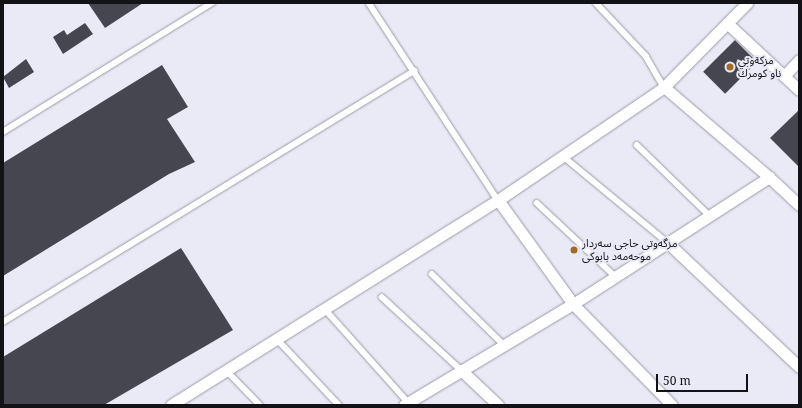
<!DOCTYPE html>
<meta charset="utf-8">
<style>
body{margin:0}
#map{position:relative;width:802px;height:408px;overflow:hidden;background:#e9eaf6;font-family:"Noto Serif","Noto Sans Arabic",serif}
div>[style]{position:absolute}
.building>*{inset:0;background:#45464f;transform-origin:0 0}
.roads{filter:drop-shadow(0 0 1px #9a9ba5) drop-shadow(0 0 1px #9a9ba5)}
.lane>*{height:5.5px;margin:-2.75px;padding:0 2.75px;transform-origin:2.75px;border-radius:2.75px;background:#fff}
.street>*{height:11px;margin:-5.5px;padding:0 5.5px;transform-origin:5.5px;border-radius:5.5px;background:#fff}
.dots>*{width:11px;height:11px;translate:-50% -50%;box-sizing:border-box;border:2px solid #e9eaf6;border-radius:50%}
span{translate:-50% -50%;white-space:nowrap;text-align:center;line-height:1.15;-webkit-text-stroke:4px #e9eaf6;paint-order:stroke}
.poi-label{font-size:11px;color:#131317}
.left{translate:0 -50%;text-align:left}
.frame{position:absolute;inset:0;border:4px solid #131317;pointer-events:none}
.scale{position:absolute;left:656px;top:374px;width:92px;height:18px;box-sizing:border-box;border:2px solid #131317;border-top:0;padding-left:5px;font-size:12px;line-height:14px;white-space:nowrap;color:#131317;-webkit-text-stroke:3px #e9eaf6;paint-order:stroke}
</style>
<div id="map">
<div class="building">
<i style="clip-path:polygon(88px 3px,143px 3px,105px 28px)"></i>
<i style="clip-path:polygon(85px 23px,93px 34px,63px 54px,53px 37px,64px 30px,67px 35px)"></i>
<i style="left:735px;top:40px;width:31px;height:45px;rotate:45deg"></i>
<i style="clip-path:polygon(26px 59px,34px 72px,9px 88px,3px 77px)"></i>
<i style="clip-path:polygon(162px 65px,188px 107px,167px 119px,195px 162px,169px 174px,3px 276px,3px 163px)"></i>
<i style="clip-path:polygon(799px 110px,799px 167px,770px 138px)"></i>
<i style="clip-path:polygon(181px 248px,233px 330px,104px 405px,3px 405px,3px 357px)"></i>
</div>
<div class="roads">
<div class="lane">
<i style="left:369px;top:3px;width:235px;rotate:56.8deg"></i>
<i style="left:596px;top:3px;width:73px;rotate:46.7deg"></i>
<i style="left:646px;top:56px;width:36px;rotate:60deg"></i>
<i style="left:3px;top:132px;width:246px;rotate:-31.7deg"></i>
<i style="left:637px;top:145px;width:102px;rotate:44.2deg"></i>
<i style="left:563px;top:156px;width:136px;rotate:39.6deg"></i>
<i style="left:537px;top:203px;width:108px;rotate:43.1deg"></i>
<i style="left:432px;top:274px;width:101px;rotate:44.6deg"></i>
<i style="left:382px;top:297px;width:108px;rotate:42.7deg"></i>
<i style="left:325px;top:309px;width:125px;rotate:48.3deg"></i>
<i style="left:3px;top:322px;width:482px;rotate:-31.4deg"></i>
<i style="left:277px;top:339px;width:91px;rotate:46.8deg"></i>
<i style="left:226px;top:370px;width:49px;rotate:45.8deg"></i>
</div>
<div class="street">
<i style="left:727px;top:23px;width:98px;rotate:42.9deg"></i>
<i style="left:784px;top:76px;width:22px;rotate:-47deg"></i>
<i style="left:664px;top:87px;width:138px;rotate:40.6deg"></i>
<i style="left:498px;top:200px;width:128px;rotate:54.2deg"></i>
<i style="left:573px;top:304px;width:141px;rotate:45.6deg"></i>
<i style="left:668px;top:243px;width:180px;rotate:43.4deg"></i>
<i style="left:461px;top:370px;width:51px;rotate:43.4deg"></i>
<i style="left:171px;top:405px;width:386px;rotate:-32.1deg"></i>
<i style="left:498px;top:200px;width:201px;rotate:-34.2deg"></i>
<i style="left:664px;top:87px;width:118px;rotate:-45.3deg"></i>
<i style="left:404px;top:405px;width:197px;rotate:-30.9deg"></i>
<i style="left:573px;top:304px;width:234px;rotate:-32.9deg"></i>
<i style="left:769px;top:177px;width:41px;rotate:43deg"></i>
</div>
</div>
<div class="dots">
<i style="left:730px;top:67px;background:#a26927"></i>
<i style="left:574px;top:250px;background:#a26927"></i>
</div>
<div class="poi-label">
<span class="left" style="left:738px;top:67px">مزكةوتي<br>ناو كومرك</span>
<span class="left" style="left:582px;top:250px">مزگەوتی حاجی سەردار<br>موحەمەد بابوکی</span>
</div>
<div class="frame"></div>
<div class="scale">50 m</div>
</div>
